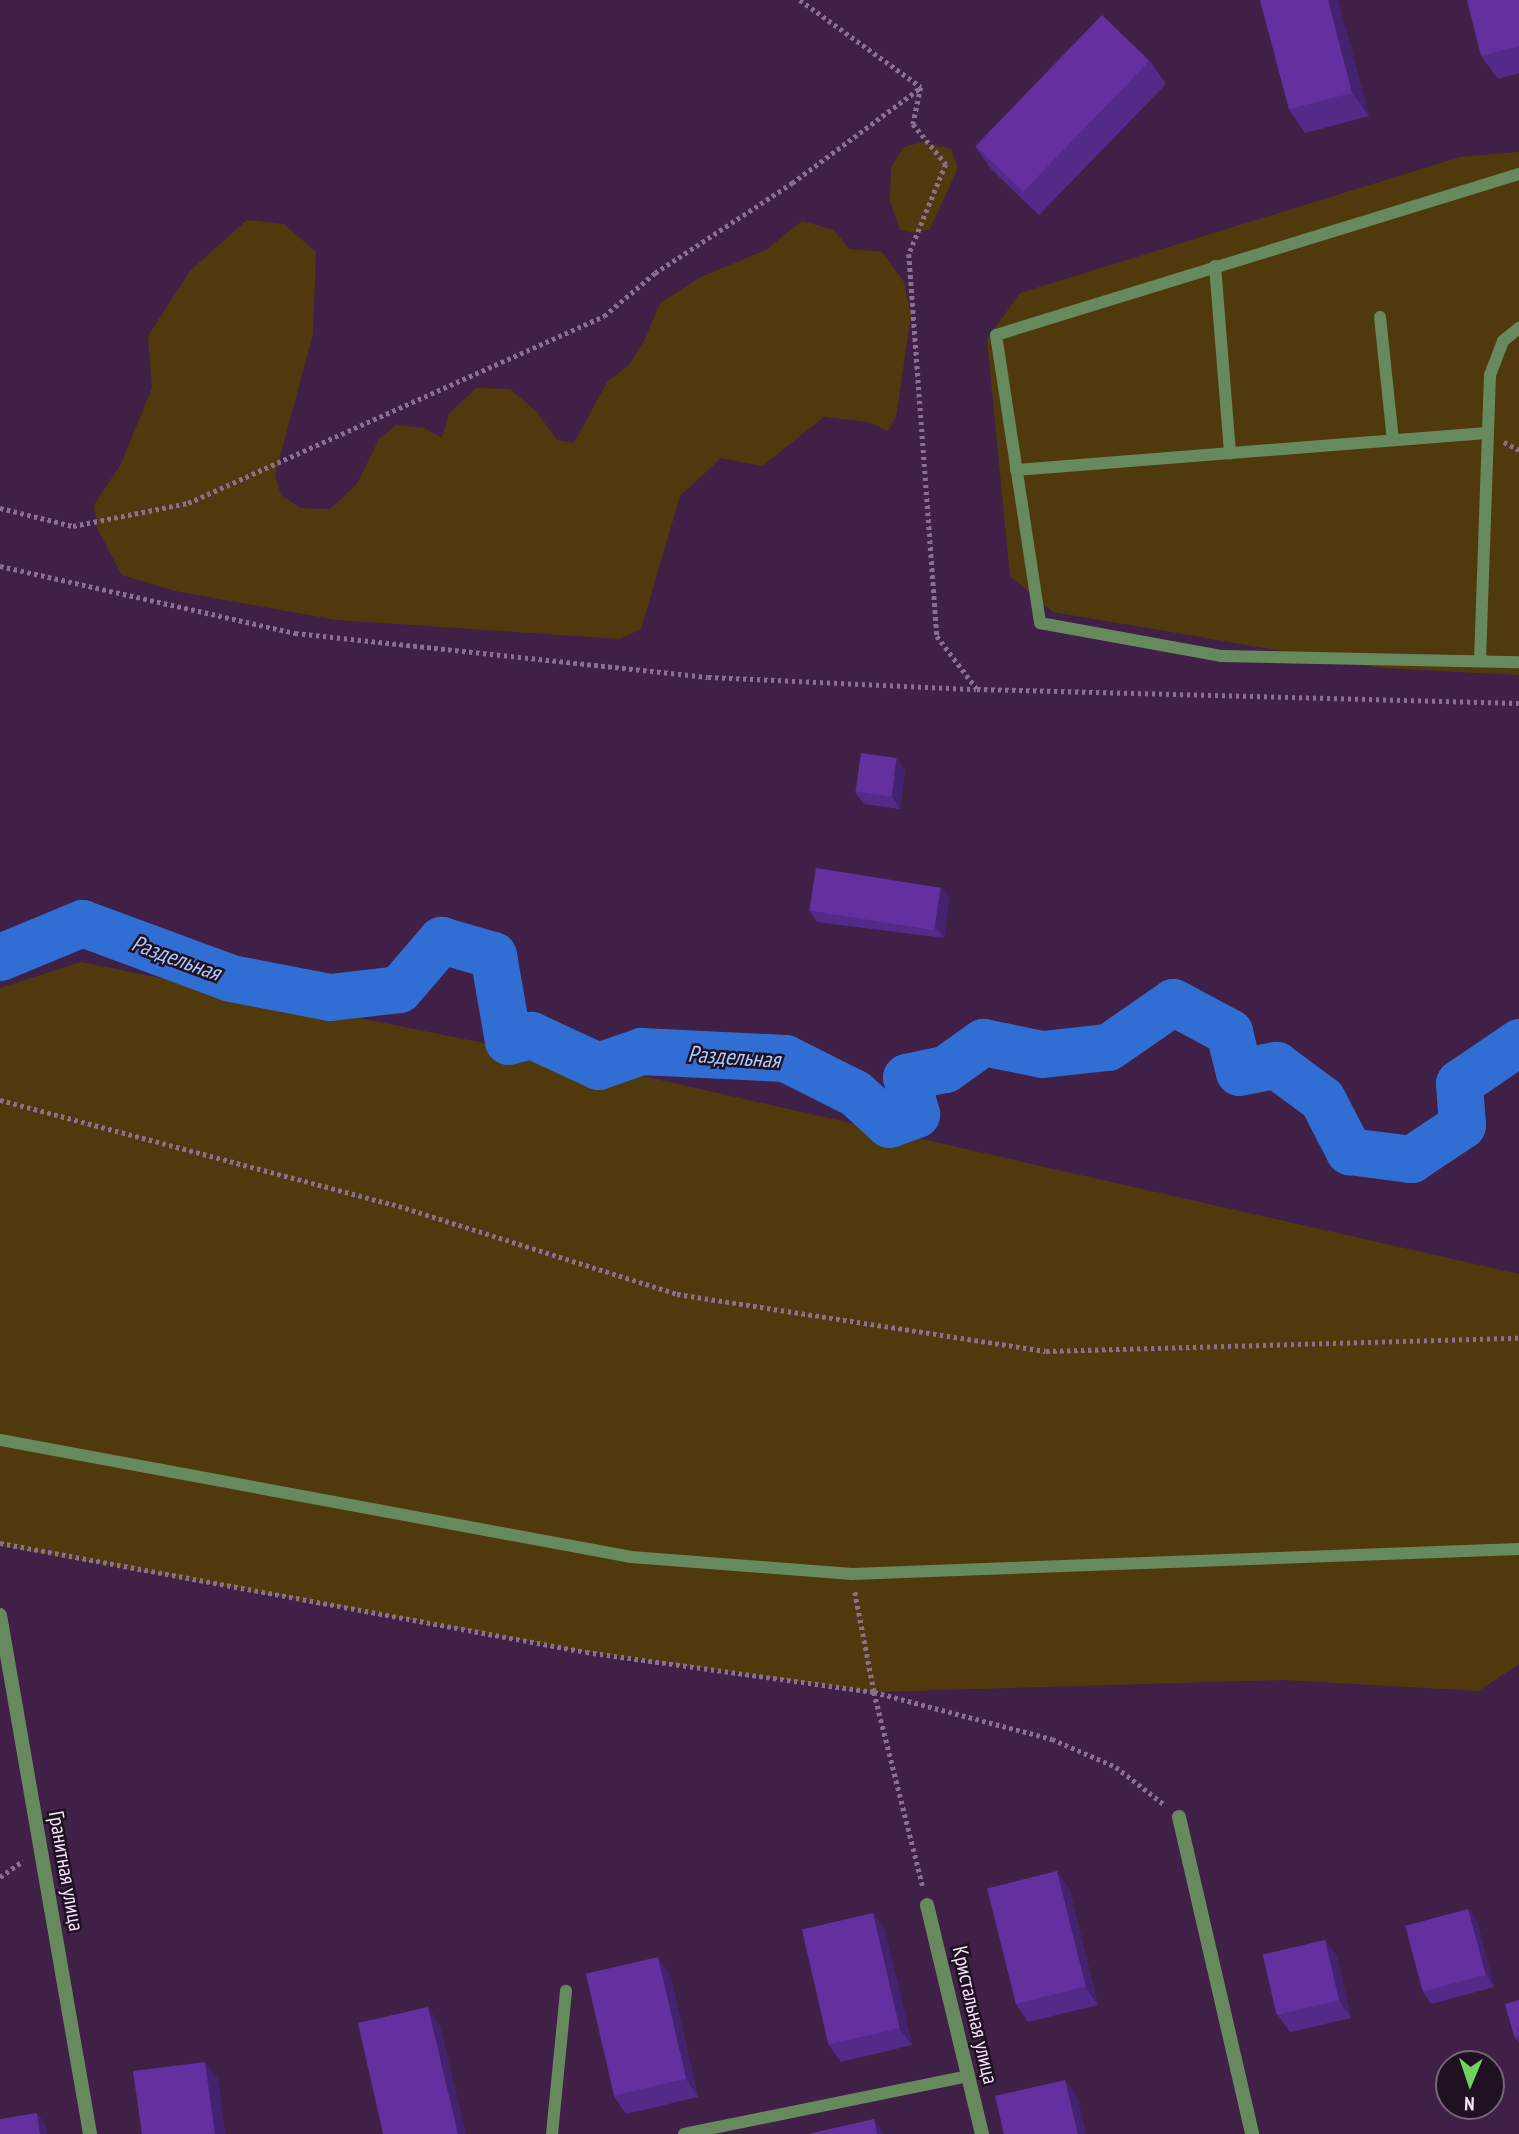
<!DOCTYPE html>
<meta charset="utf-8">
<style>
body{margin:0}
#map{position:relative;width:1519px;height:2134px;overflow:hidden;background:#402047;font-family:"PT Sans Narrow",sans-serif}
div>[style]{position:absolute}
.green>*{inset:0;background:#503a0d}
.river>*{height:47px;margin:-23.5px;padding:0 23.5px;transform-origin:23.5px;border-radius:23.5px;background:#316ed4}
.path>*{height:4.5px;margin-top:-2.25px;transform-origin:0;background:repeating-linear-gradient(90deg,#8a6f90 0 3.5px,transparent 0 7px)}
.lane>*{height:12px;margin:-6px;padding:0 6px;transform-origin:6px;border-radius:6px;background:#668a5e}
.street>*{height:14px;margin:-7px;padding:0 7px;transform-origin:7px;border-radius:7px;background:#668a5e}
.wall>*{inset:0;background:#542a89}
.shaded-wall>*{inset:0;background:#45226f}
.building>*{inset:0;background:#62319f;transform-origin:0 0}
span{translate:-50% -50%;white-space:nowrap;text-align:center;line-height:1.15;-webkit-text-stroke:5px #1f1122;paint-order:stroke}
.street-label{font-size:21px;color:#f6e3fb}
.water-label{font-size:23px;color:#aacafd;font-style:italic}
.north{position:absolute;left:1435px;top:2050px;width:70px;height:70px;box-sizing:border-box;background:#1f1122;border:2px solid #756579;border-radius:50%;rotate:182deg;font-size:19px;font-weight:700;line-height:28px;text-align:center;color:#f6e3fb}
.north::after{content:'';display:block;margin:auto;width:24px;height:32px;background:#73d25d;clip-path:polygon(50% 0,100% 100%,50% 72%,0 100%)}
</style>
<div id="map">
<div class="green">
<i style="clip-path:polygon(923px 142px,951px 149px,958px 168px,930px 229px,913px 233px,900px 230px,890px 202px,891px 167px,904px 147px)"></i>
<i style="clip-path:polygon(1519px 152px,1519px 675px,1382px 668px,1053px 612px,1010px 576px,987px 339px,1020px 293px,1460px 157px)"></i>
<i style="clip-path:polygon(247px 220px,284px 224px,316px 252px,313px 334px,275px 475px,281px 495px,300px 508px,330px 509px,357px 484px,379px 439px,396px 425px,424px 428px,442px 438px,449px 414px,476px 388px,510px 389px,537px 412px,557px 440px,574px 443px,607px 382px,629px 365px,645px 339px,660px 303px,701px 277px,766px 250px,802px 221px,834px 230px,849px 249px,882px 252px,904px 282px,911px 315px,896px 417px,888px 431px,868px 422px,824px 417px,762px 466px,721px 458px,680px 496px,641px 629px,620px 639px,337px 620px,175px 591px,122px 575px,97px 528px,94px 505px,121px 464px,152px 388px,148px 336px,190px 271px)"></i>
<i style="clip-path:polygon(81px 962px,598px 1066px,1519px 1274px,1519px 1664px,1478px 1691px,1284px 1680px,874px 1692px,586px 1652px,0 1546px,0 988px)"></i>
</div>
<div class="river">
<i style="left:0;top:957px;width:89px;rotate:-22.5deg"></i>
<i style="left:82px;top:923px;width:159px;rotate:20.3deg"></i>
<i style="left:231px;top:978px;width:101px;rotate:10.9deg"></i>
<i style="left:330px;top:997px;width:69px;rotate:-6.6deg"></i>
<i style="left:399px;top:989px;width:65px;rotate:-49.4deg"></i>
<i style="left:441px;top:940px;width:54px;rotate:16.1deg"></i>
<i style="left:493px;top:955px;width:87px;rotate:80.1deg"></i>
<i style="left:508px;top:1041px;width:24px;rotate:-15deg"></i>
<i style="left:531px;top:1035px;width:74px;rotate:24.8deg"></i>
<i style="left:598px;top:1066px;width:46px;rotate:-19.2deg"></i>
<i style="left:641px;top:1051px;width:144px;rotate:2.8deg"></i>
<i style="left:785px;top:1058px;width:78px;rotate:26.6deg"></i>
<i style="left:855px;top:1093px;width:46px;rotate:42.4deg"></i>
<i style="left:889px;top:1124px;width:29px;rotate:-20deg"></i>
<i style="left:916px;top:1114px;width:38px;rotate:-105deg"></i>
<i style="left:906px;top:1077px;width:40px;rotate:-12deg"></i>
<i style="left:945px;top:1069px;width:47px;rotate:-35.4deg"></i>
<i style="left:983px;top:1042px;width:60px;rotate:11.5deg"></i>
<i style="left:1042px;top:1054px;width:66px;rotate:-6.1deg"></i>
<i style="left:1108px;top:1047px;width:79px;rotate:-34.7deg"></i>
<i style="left:1173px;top:1002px;width:64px;rotate:28.2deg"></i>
<i style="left:1229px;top:1032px;width:41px;rotate:76deg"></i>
<i style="left:1239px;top:1072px;width:38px;rotate:-11deg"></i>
<i style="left:1276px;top:1065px;width:57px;rotate:36.5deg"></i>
<i style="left:1322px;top:1099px;width:59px;rotate:62.6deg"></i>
<i style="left:1349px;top:1151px;width:63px;rotate:7.4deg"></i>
<i style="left:1411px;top:1159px;width:61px;rotate:-33.7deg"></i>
<i style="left:1462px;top:1125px;width:42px;rotate:-94.1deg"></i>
<i style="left:1459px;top:1083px;width:73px;rotate:-34.3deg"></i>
</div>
<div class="path">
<i style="left:800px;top:0;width:149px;rotate:35.7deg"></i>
<i style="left:921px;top:87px;width:38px;rotate:102deg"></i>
<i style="left:913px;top:124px;width:52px;rotate:50.5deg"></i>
<i style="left:946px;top:164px;width:97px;rotate:112.3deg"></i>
<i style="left:909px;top:254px;width:383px;rotate:85.8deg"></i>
<i style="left:937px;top:636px;width:66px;rotate:53deg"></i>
<i style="left:977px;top:689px;width:542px;rotate:1.48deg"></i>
<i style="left:1504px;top:442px;width:17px;rotate:28deg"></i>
<i style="left:0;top:508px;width:75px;rotate:13.9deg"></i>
<i style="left:73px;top:526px;width:117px;rotate:-11.3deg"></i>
<i style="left:188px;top:503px;width:456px;rotate:-24.2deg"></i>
<i style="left:604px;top:316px;width:67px;rotate:-40.1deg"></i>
<i style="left:655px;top:273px;width:164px;rotate:-33.3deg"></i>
<i style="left:792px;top:183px;width:159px;rotate:-36.6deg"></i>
<i style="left:0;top:566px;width:303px;rotate:12.8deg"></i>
<i style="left:295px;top:633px;width:415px;rotate:6.1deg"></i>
<i style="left:708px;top:677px;width:268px;rotate:2.6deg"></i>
<i style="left:0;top:1100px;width:406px;rotate:14.9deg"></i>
<i style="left:392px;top:1204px;width:299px;rotate:17.5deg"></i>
<i style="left:677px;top:1294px;width:373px;rotate:8.8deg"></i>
<i style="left:1046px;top:1351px;width:473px;rotate:-1.6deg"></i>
<i style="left:0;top:1543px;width:596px;rotate:10.54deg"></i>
<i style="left:586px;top:1652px;width:291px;rotate:7.9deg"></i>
<i style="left:874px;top:1692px;width:184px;rotate:14.8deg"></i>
<i style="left:1052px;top:1739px;width:70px;rotate:23.6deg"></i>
<i style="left:1116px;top:1767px;width:62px;rotate:37.8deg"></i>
<i style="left:855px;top:1592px;width:102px;rotate:79.2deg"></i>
<i style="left:874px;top:1692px;width:201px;rotate:75.9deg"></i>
<i style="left:0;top:1877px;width:28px;rotate:-35deg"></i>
</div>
<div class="lane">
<i style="left:1519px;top:174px;width:547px;rotate:162.89deg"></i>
<i style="left:996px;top:335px;width:291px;rotate:81.3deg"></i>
<i style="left:1040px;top:623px;width:185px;rotate:10.3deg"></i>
<i style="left:1222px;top:656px;width:297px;rotate:1.2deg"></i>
<i style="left:1215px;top:266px;width:188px;rotate:85.4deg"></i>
<i style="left:1380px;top:317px;width:124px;rotate:84deg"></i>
<i style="left:1016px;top:470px;width:472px;rotate:-4.5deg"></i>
<i style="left:1480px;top:661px;width:286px;rotate:-88deg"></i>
<i style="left:1490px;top:375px;width:36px;rotate:-69deg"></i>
<i style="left:1503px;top:341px;width:21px;rotate:-39deg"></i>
<i style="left:0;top:1440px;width:642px;rotate:10.5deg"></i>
<i style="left:631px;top:1557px;width:222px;rotate:4.4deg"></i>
<i style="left:852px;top:1574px;width:667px;rotate:-2.15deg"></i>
<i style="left:552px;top:2134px;width:144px;rotate:-84.4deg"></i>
<i style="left:684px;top:2134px;width:291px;rotate:-11.5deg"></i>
</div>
<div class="street">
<i style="left:0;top:1615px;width:527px;rotate:80.16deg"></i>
<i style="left:1179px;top:1817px;width:325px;rotate:77deg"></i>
<i style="left:927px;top:1905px;width:236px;rotate:76.5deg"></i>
</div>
<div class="wall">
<i style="clip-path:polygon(1260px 0,1338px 0,1369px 116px,1305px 133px,1289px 109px)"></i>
<i style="clip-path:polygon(1519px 0,1519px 73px,1498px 79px,1481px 56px)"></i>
<i style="clip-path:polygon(1150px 61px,1166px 84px,1039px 215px,991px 169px,975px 146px)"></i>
<i style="clip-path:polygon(905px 770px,900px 809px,864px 804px,855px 792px)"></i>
<i style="clip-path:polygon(941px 887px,949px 899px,944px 938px,817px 922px,809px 910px)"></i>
<i style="clip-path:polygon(1057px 1871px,1069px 1888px,1098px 2005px,1028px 2022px,1016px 2004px)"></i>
<i style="clip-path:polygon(1468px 1909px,1477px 1921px,1494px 1987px,1431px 2004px,1423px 1992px)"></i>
<i style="clip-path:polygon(873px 1913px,885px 1931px,912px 2045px,841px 2062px,828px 2044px)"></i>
<i style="clip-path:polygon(1325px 1940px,1337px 1957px,1351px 2018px,1290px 2032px,1277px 2014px)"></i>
<i style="clip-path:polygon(670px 1974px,698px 2097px,626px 2114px,614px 2096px)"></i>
<i style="clip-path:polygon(1519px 2000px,1519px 2043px,1514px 2036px)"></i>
</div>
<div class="shaded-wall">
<i style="clip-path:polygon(1328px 0,1338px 0,1369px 116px,1352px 93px)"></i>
<i style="clip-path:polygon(897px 758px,905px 770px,900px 809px,892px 797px)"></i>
<i style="clip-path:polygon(941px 887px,949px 899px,944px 938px,935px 926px)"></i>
<i style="clip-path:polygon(1057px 1871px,1069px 1888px,1098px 2005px,1085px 1987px)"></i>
<i style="clip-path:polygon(1468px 1909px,1477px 1921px,1494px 1987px,1486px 1975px)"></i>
<i style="clip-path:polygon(873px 1913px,885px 1931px,912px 2045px,899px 2028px)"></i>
<i style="clip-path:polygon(1325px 1940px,1337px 1957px,1351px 2018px,1339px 2000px)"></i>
<i style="clip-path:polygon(658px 1957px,670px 1974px,698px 2097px,686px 2079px)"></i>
<i style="clip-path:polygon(428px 2007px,440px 2025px,466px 2134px,458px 2134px)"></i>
<i style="clip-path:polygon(205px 2062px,218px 2079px,225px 2134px,215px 2134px)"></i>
<i style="clip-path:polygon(1065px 2080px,1078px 2098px,1086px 2134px,1078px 2134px)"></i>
<i style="clip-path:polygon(37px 2113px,46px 2125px,47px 2134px,40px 2134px)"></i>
<i style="clip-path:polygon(874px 2119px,884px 2134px,877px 2134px)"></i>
</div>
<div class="building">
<i style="clip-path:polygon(1260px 0,1328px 0,1352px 93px,1289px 109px)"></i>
<i style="clip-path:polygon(1467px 0,1519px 0,1519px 46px,1481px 56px)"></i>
<i style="left:1102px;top:15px;width:66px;height:182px;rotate:44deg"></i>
<i style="left:861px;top:753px;width:36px;height:39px;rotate:8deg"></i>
<i style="left:816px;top:868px;width:126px;height:43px;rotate:9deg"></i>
<i style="left:1057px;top:1871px;width:119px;height:72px;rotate:76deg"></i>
<i style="left:1468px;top:1909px;width:68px;height:65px;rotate:75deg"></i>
<i style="left:873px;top:1913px;width:118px;height:73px;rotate:77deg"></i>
<i style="left:1325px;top:1940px;width:62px;height:64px;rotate:77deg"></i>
<i style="left:658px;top:1957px;width:125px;height:74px;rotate:77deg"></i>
<i style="clip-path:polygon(1519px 2000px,1519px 2035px,1514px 2036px,1505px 2004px)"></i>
<i style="clip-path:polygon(428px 2007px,458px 2134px,383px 2134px,358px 2023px)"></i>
<i style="clip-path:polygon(205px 2062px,215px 2134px,142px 2134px,133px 2071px)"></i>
<i style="clip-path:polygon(1065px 2080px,1078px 2134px,1004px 2134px,995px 2096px)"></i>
<i style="clip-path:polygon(37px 2113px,40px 2134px,0 2134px,0 2119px)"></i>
<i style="clip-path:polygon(874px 2119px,877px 2134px,808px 2134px)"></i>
</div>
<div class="street-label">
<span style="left:66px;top:1871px;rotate:80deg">Гранитная улица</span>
<span style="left:975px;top:2015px;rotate:77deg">Кристальная улица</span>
</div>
<div class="water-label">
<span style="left:176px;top:958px;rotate:20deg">Раздельная</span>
<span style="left:734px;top:1057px;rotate:4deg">Раздельная</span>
</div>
<div class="north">N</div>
</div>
